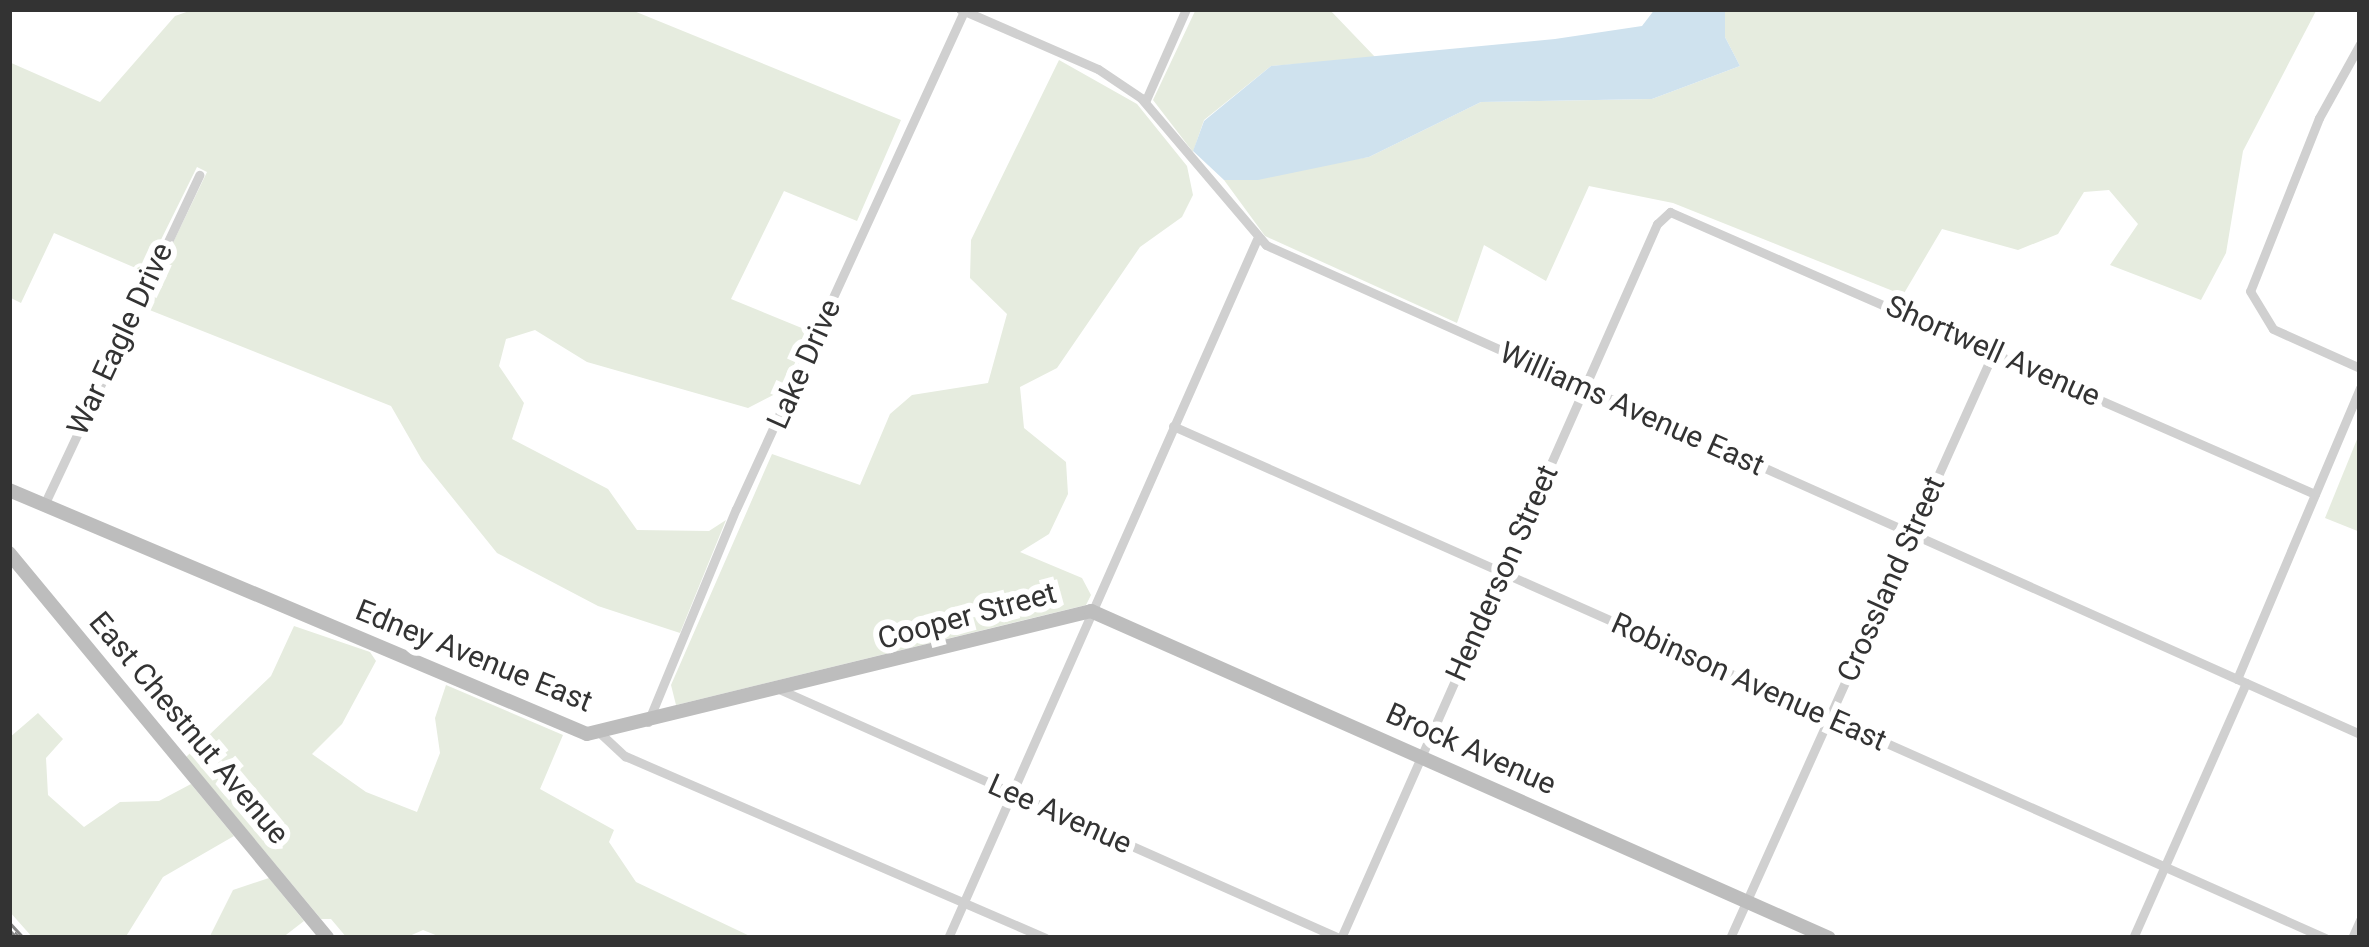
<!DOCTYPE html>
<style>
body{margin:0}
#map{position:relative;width:2369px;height:947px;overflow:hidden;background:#fff;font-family:Roboto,sans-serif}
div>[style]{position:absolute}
.green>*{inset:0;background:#e6ecdf}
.water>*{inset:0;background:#cfe2ee}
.street>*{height:9px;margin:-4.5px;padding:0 4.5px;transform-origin:4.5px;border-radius:4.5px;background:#d0d0d0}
.secondary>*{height:14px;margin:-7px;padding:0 7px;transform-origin:7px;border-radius:7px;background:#bdbdbd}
.rail>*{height:8px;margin-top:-4px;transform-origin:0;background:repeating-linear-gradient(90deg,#fff 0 9px,#888 0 18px);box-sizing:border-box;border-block:3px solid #888}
span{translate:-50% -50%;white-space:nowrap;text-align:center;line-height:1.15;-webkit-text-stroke:12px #fff;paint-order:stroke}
.street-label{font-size:30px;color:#333}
.frame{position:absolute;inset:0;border:12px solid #333;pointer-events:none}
</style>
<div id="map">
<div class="green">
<i style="clip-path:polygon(195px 9px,629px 9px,901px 120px,857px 221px,784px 191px,731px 299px,809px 331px,783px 390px,748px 408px,587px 362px,535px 330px,506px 339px,499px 366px,524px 403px,512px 439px,608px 489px,637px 530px,709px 531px,726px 520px,680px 633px,598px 606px,497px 553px,422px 460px,391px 406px,142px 307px,207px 172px,197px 167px,145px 272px,54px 233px,21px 303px,9px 297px,9px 62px,100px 102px,175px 16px)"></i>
<i style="clip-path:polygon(1196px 9px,1329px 9px,1376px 58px,1271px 66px,1204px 120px,1193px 152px,1153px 100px)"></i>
<i style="clip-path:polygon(1725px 9px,2317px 9px,2243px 151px,2226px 253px,2201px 300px,2110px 265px,2138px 224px,2109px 190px,2084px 192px,2058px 234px,2018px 250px,1942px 229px,1903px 295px,1673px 203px,1589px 186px,1546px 281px,1484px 245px,1457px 323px,1265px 236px,1224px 180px,1369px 157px,1481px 102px,1652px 99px,1740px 66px,1725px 37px)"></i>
<i style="clip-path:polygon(1059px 60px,1137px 104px,1187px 166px,1193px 195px,1182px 217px,1140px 247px,1057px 368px,1020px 387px,1024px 428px,1066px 462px,1068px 494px,1049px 534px,1020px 552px,1082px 578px,1091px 595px,1086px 605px,676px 705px,671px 685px,772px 454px,860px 485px,890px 414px,912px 395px,988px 383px,1007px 314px,970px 278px,971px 240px)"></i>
<i style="clip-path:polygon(2360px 432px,2360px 532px,2325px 518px)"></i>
<i style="clip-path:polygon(294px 626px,370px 652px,376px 661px,342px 724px,312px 754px,366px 792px,417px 812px,440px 753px,435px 718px,446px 685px,563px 735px,540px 789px,614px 830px,609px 842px,636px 882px,754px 938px,443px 938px,423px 930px,405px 938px,347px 938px,331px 919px,321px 919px,186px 757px,271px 676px)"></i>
<i style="clip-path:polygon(38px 713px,63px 739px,46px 758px,48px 795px,84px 827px,120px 802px,159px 801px,191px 784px,234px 836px,163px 877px,125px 938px,33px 938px,9px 911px,9px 738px)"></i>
<i style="clip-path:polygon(269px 878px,304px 921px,282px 938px,209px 938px,233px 890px)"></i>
</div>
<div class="water">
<i style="clip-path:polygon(1655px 9px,1725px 9px,1725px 37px,1740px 66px,1652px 99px,1481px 102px,1369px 157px,1258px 180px,1224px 180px,1193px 151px,1204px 121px,1271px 66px,1555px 39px,1642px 26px)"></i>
</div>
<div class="street">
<i style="left:960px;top:9px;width:150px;rotate:23.5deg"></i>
<i style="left:1098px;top:69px;width:52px;rotate:34deg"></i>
<i style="left:1141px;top:98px;width:193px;rotate:49.6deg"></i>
<i style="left:1266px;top:245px;width:1198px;rotate:24.08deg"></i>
<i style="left:2360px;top:44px;width:85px;rotate:119deg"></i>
<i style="left:2319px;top:118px;width:186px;rotate:111.7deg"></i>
<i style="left:2250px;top:291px;width:44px;rotate:58.8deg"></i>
<i style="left:2273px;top:329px;width:95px;rotate:24.1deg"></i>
<i style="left:1145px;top:102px;width:102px;rotate:-66.2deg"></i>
<i style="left:1173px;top:426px;width:1261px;rotate:23.96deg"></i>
<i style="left:44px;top:505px;width:365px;rotate:-64.8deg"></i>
<i style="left:2237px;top:679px;width:316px;rotate:-67.1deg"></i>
<i style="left:781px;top:690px;width:611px;rotate:23.96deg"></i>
<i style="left:648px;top:722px;width:230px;rotate:-67.6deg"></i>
<i style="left:736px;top:509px;width:550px;rotate:-65.39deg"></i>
<i style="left:601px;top:734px;width:33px;rotate:43deg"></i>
<i style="left:625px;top:756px;width:458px;rotate:23.4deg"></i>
<i style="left:948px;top:938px;width:764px;rotate:-66.15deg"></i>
<i style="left:1341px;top:938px;width:781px;rotate:-66.13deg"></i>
<i style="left:1657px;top:224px;width:18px;rotate:-43deg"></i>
<i style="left:1670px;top:212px;width:704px;rotate:23.62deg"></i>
<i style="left:1730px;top:938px;width:644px;rotate:-65.78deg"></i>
<i style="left:2133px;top:938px;width:279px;rotate:-66.1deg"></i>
<i style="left:2352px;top:938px;width:20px;rotate:-66deg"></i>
</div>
<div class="secondary">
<i style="left:9px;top:490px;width:627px;rotate:22.89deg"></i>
<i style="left:587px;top:734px;width:519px;rotate:-13.71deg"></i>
<i style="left:1091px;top:611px;width:807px;rotate:23.9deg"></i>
<i style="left:9px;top:553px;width:499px;rotate:50.4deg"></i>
</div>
<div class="rail">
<i style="left:9px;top:926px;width:16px;rotate:47deg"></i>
</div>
<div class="street-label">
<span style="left:120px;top:339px;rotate:-65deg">War Eagle Drive</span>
<span style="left:1993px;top:351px;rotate:24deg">Shortwell Avenue</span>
<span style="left:804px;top:364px;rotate:-66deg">Lake Drive</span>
<span style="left:1632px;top:409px;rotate:24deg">Williams Avenue East</span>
<span style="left:1502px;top:573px;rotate:-66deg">Henderson Street</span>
<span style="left:1891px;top:579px;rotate:-66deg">Crossland Street</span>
<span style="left:967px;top:616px;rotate:-15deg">Cooper Street</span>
<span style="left:474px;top:656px;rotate:22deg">Edney Avenue East</span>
<span style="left:1749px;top:682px;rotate:24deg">Robinson Avenue East</span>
<span style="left:189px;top:728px;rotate:50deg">East Chestnut Avenue</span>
<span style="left:1471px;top:749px;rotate:24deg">Brock Avenue</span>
<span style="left:1060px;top:814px;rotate:24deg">Lee Avenue</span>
</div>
<div class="frame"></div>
</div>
